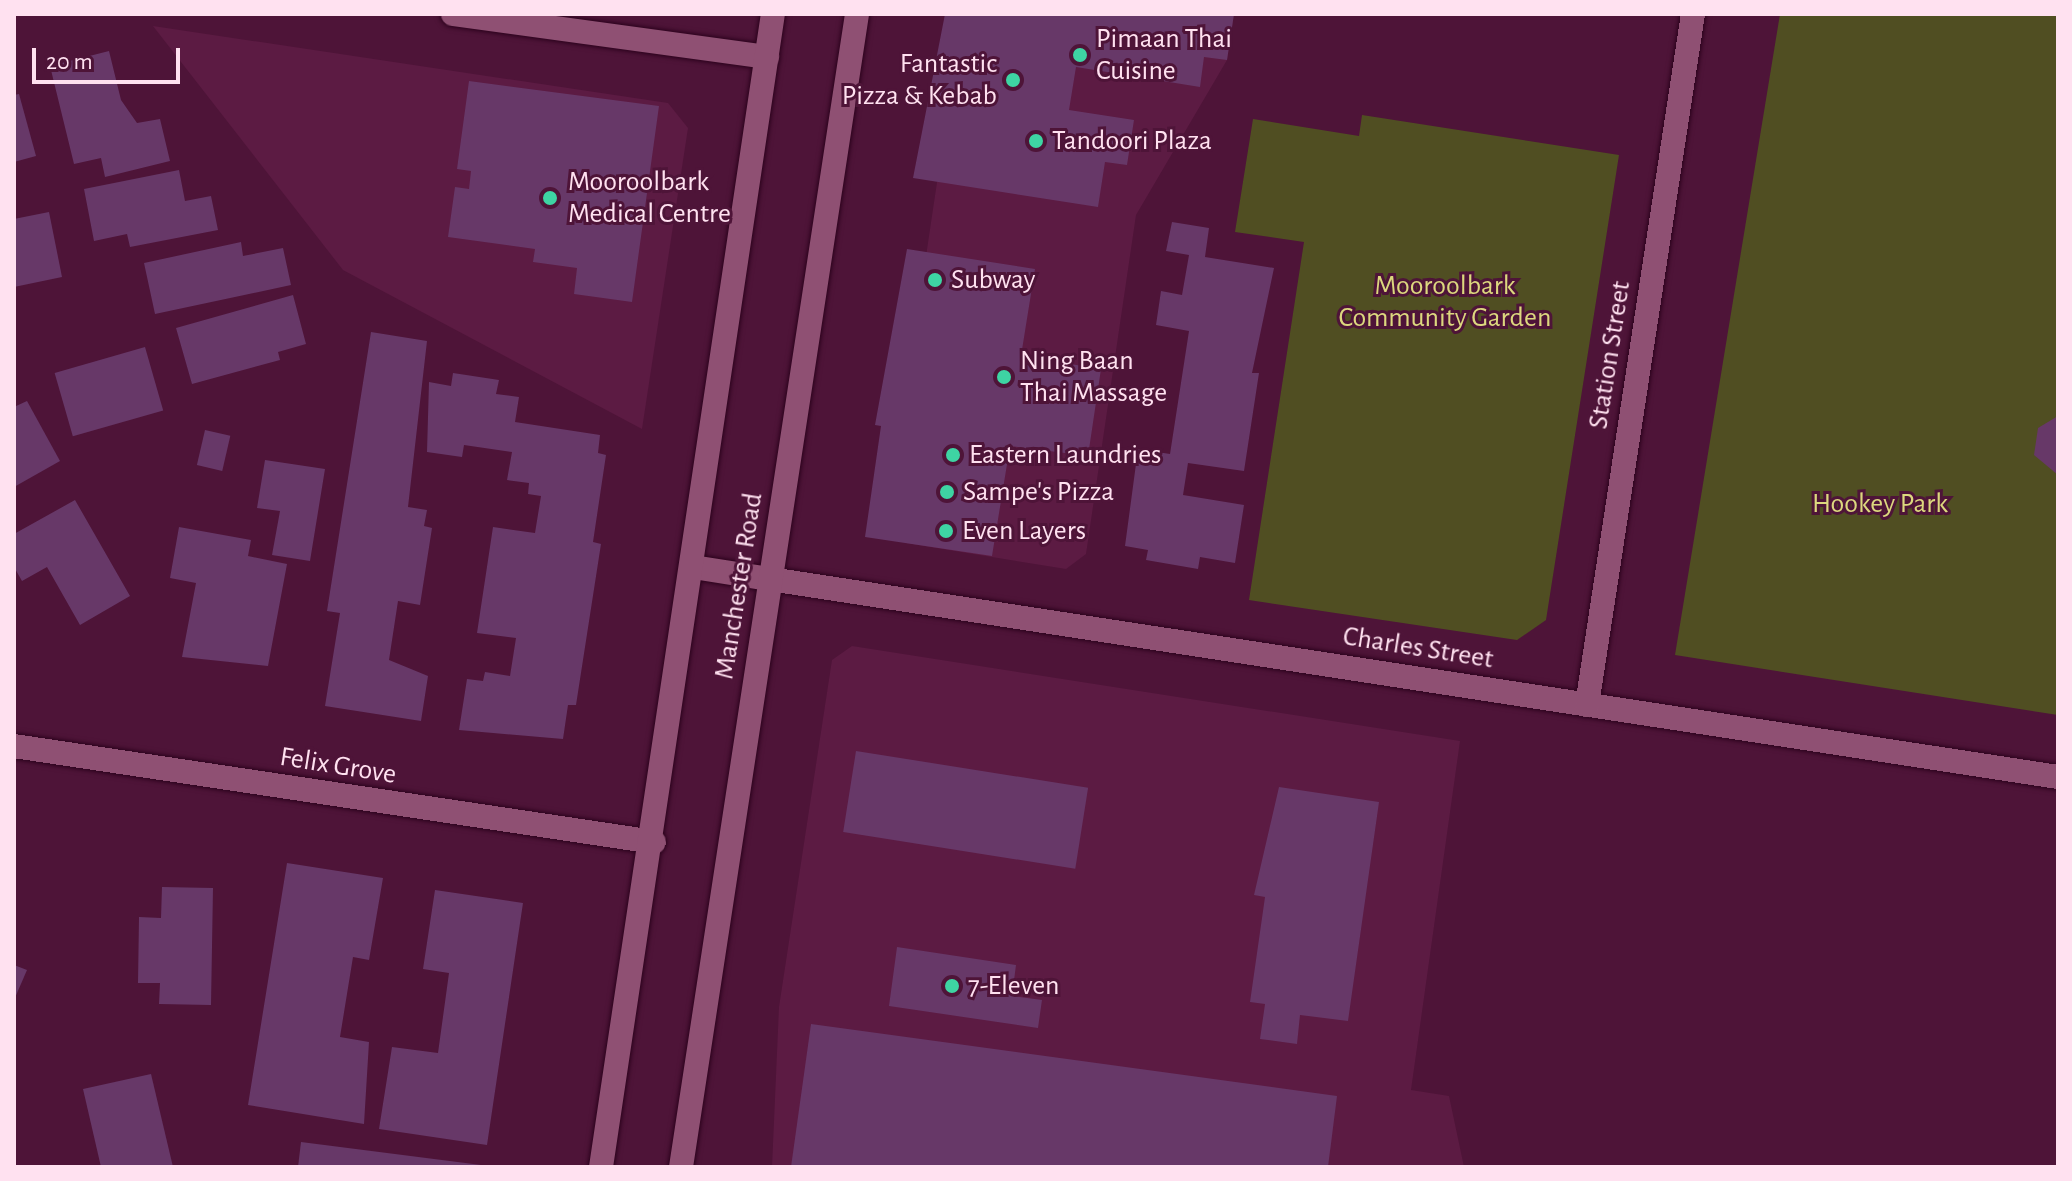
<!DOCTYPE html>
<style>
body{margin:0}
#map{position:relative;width:2072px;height:1181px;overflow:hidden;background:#4e1438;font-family:"Alegreya Sans",sans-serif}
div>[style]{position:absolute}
.built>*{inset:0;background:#5c1b43}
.green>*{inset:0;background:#504e22}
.building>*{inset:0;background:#673868;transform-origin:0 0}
.roads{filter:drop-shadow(0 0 2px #2c031d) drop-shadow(0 0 2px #2c031d)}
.minor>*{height:24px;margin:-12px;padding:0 12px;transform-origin:12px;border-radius:12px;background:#8f5073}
.secondary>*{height:24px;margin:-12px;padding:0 12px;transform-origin:12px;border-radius:12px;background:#8f5073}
.dots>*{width:22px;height:22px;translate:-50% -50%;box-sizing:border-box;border:4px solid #4e1438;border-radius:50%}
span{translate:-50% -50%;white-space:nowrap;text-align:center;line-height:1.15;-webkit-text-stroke:6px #4e1438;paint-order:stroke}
.poi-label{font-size:28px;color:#ffe1f0}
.left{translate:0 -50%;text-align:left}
.right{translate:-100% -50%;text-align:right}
.park-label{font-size:28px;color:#dcd87e}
.street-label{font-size:28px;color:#ffe1f0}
.frame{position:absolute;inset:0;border:16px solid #ffe1f0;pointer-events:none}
.scale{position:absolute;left:32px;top:48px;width:148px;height:36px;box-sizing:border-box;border:4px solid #ffe1f0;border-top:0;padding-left:10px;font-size:24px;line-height:28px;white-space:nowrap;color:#ffe1f0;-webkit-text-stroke:6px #4e1438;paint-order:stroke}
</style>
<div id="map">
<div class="built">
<i style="clip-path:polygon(962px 14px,1234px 14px,1227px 60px,1136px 215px,1086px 554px,1066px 569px,906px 543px,887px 519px)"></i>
<i style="clip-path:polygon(153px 26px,668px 103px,688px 128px,642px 429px,343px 270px)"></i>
<i style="clip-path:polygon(852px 646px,1460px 741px,1411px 1090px,1449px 1096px,1464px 1167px,772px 1167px,779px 1007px,832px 660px)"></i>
</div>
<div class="green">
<i style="clip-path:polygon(1780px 14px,2058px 14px,2058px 715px,1675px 655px)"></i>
<i style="clip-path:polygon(1362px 115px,1619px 155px,1546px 620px,1517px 640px,1249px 600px,1304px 242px,1235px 232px,1253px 119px,1359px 136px)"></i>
</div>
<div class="building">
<i style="clip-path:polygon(945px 14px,1234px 14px,1227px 60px,1204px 57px,1200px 87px,1076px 67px,1069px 110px,1134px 120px,1127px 165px,1105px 162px,1098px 207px,913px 178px)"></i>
<i style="clip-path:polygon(109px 51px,121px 100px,137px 123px,160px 119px,170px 161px,105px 177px,101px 158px,74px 164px,50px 66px)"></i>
<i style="clip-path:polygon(469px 81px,659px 106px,632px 302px,574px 294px,577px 268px,533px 262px,535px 249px,448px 237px,455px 187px,469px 189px,471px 171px,457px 169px)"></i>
<i style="clip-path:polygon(19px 94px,36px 156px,14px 162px,14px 95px)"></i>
<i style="clip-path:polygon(179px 170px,185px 201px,211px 196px,218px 230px,130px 247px,127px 234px,94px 241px,84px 189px)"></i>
<i style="clip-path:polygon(49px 212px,62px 277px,14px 287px,14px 219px)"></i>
<i style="clip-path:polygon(1172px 222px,1209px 228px,1205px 257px,1274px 268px,1252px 373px,1259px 373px,1244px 471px,1188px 463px,1183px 495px,1244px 505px,1235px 563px,1200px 557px,1198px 569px,1146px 560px,1148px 550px,1125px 546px,1138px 449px,1170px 454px,1189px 331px,1156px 325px,1161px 291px,1182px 295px,1189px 255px,1166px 251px)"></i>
<i style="clip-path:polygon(241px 242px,243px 256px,283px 248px,291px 285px,155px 314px,144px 263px)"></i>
<i style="clip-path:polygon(907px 249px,1035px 269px,1021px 356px,1101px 369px,1088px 456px,1010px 446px,992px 556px,865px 537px,881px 426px,875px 425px)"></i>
<i style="clip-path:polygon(293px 295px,306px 344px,278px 352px,280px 360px,192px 384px,176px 328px)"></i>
<i style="clip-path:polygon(371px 332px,427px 341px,408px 507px,427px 510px,424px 526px,432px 528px,420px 605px,398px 601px,389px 660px,428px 676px,421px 721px,325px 706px,340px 613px,327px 611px)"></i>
<i style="left:145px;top:347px;width:66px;height:94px;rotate:74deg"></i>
<i style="clip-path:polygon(453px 373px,499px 380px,496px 394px,519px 397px,515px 422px,600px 435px,598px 453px,606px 455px,593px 542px,601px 544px,576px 705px,568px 705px,563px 739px,459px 730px,467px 679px,483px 681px,485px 672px,510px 676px,516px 638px,477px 633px,493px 527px,535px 533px,541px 496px,528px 494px,529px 483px,507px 480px,512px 452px,464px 445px,462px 457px,427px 452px,429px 382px,451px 386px)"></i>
<i style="clip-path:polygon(27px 401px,60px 461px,14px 487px,14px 407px)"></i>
<i style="clip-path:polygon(2058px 416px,2058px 475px,2034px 455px,2038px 428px)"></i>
<i style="left:205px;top:430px;width:26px;height:36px;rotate:13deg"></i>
<i style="clip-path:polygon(265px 460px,325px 469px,310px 561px,272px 555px,280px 511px,257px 508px)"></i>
<i style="clip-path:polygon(75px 500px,130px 596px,80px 625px,47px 567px,22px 581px,14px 567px,14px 534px)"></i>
<i style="clip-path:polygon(179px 527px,251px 540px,248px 556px,287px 564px,268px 666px,182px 657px,196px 583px,170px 578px)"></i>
<i style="left:856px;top:751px;width:235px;height:82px;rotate:9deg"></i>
<i style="clip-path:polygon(1279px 787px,1379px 802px,1348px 1021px,1300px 1015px,1297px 1044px,1260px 1039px,1265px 1004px,1250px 1002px,1265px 897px,1254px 895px)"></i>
<i style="clip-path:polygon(287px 863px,383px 878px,369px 960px,353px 957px,340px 1037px,369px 1042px,364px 1124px,248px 1105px)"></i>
<i style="clip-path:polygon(162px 887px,213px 888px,211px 1005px,159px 1004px,160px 983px,138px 983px,139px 917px,161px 918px)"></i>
<i style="clip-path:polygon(435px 890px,523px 903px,487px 1145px,379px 1129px,392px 1047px,438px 1053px,449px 973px,423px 969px)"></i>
<i style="clip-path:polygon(897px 947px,1016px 965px,1012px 996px,1042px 1000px,1038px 1028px,889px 1006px)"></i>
<i style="clip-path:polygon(14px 965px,27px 970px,14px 1000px)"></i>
<i style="clip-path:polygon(811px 1024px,1337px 1096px,1328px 1167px,791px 1167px)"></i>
<i style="clip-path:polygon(151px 1074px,173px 1167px,101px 1167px,83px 1089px)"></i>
<i style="clip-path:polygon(301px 1142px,481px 1165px,481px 1167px,298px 1167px)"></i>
</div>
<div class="roads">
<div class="minor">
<i style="left:453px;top:14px;width:317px;rotate:7.8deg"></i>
<i style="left:770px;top:579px;width:1303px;rotate:8.74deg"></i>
<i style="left:1587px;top:705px;width:699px;rotate:-81.28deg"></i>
<i style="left:14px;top:746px;width:647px;rotate:8.53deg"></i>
</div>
<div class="secondary">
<i style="left:693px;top:567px;width:78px;rotate:8.9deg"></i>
<i style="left:601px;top:1167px;width:1166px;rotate:-81.52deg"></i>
<i style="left:681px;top:1167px;width:1166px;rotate:-81.32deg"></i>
</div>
</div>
<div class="dots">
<i style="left:1080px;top:55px;background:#3ed4a3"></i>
<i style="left:1013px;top:80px;background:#3ed4a3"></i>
<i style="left:1036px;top:141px;background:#3ed4a3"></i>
<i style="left:550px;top:198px;background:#3ed4a3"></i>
<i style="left:935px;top:280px;background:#3ed4a3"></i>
<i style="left:1004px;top:377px;background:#3ed4a3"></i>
<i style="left:953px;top:455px;background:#3ed4a3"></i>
<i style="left:947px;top:492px;background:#3ed4a3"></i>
<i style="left:946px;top:531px;background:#3ed4a3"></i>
<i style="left:952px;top:986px;background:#3ed4a3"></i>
</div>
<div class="poi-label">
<span class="left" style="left:1096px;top:55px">Pimaan Thai<br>Cuisine</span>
<span class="right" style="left:997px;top:80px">Fantastic<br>Pizza &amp; Kebab</span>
<span class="left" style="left:1052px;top:141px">Tandoori Plaza</span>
<span class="left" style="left:568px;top:198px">Mooroolbark<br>Medical Centre</span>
<span class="left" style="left:951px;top:280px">Subway</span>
<span class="left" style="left:1020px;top:377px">Ning Baan<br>Thai Massage</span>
<span class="left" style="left:969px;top:455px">Eastern Laundries</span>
<span class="left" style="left:963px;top:492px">Sampe's Pizza</span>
<span class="left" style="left:962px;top:531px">Even Layers</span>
<span class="left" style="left:968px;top:986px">7-Eleven</span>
</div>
<div class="park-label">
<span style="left:1445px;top:302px">Mooroolbark<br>Community Garden</span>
<span style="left:1880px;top:504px">Hookey Park</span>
</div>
<div class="street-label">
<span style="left:1610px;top:355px;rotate:-81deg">Station Street</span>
<span style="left:739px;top:586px;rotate:-81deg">Manchester Road</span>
<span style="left:1418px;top:648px;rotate:9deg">Charles Street</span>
<span style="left:338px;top:766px;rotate:9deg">Felix Grove</span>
</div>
<div class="frame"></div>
<div class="scale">20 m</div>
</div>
